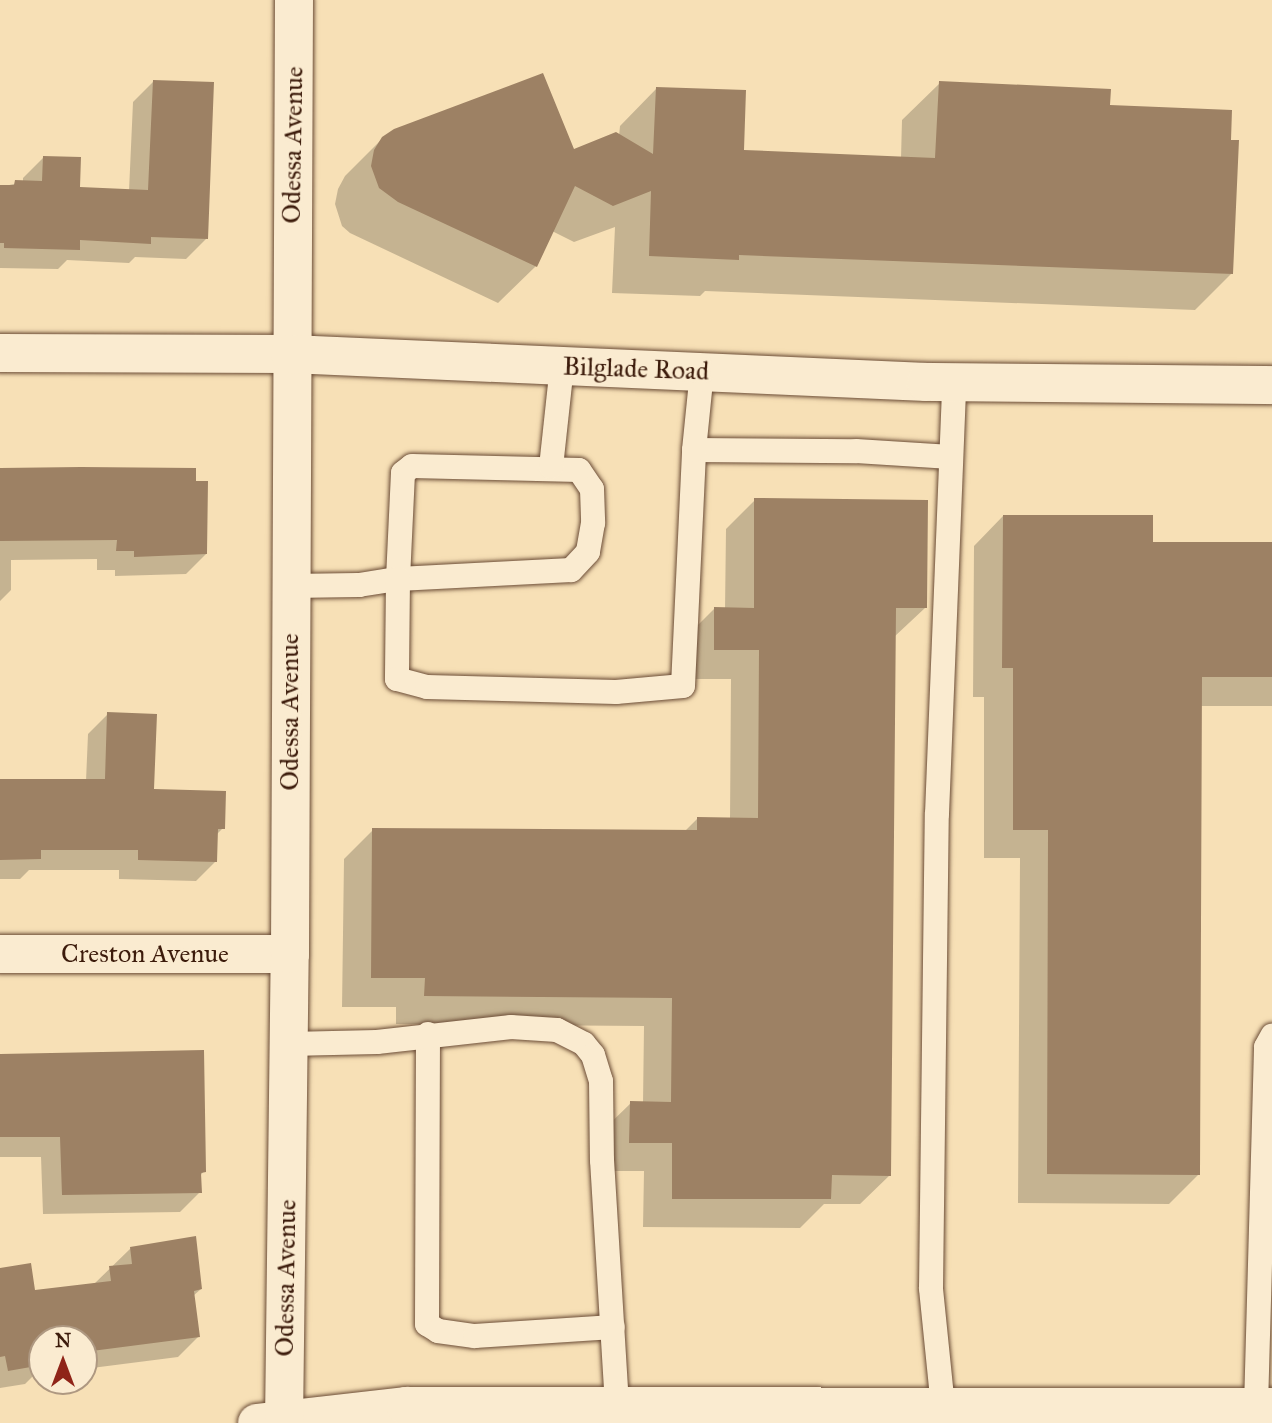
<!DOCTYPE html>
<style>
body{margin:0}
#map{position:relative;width:1272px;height:1423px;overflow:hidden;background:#f7e0b6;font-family:"IM FELL Great Primer",serif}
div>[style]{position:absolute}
.shadow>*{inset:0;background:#0003}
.building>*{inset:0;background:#9d8164}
.roads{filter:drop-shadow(0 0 2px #6b4c36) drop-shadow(0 0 2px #6b4c36)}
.lane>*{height:24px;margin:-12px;padding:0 12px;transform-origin:12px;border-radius:12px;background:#faebd0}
.street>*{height:38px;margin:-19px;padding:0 19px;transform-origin:19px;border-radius:19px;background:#faebd0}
.secondary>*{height:38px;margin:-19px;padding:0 19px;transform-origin:19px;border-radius:19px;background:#faebd0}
span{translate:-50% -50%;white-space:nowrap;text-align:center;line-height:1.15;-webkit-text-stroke:6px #faebd0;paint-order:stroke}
.street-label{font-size:26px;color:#3c1b0b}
.north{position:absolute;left:28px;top:1325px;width:70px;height:70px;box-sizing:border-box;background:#faebd0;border:2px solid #ae9881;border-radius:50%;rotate:0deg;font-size:19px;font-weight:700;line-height:28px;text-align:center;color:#3c1b0b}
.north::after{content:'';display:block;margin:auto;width:24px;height:32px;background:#8f2418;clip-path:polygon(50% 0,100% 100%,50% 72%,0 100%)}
</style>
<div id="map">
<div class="shadow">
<i style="clip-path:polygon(153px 82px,206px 239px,186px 259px,135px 257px,129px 263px,67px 260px,58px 269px,0 268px,0 187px,23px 182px,23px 178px,43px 158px,79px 189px,129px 191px,133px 102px)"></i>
<i style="clip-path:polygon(940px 83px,1108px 106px,1232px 273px,1195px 310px,705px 291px,700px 296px,612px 293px,615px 227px,574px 242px,552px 231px,536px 266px,498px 303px,350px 233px,342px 226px,335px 204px,338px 189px,345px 176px,383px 138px,574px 152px,619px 136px,620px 126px,657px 88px,742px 152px,901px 158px,902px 120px)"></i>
<i style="clip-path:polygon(0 471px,206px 554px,186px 574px,115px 576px,115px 570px,97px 570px,97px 559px,11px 560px,11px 590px,0 601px)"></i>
<i style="clip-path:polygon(755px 500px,925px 608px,894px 637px,890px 1175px,860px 1204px,824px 1204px,800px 1228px,643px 1227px,644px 1171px,601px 1171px,601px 1132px,631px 1103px,643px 1103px,644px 1026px,396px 1024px,396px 1007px,342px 1007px,344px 859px,373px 830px,684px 832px,697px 819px,730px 819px,731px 679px,685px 679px,685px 638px,714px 609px,725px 609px,726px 529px)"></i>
<i style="clip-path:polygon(1003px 516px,1151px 544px,1272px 544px,1272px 706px,1200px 706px,1199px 1174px,1169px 1204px,1018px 1203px,1020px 858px,984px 858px,984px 697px,973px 697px,974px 546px)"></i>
<i style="clip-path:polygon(108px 714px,152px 791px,223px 828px,216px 835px,216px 861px,196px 881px,119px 879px,119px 870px,29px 870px,20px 879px,0 879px,0 781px,86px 781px,88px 734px)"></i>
<i style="clip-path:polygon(0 1056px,204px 1171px,200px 1176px,200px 1192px,180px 1212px,43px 1214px,41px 1157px,0 1157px)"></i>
<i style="clip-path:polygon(131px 1248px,201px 1289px,193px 1296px,198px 1337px,178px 1357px,84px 1369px,84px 1339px,42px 1339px,42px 1374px,34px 1375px,25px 1384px,0 1388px,0 1270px,34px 1292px,93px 1285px)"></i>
</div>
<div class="building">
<i style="clip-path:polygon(543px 73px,574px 149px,616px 132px,653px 154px,656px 87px,746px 90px,744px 150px,935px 158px,939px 81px,1111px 89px,1110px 105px,1232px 110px,1231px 140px,1239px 140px,1233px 274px,739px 255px,739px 260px,649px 256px,651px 191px,613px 206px,575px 186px,537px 267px,398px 202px,379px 188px,371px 166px,374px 150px,382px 137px,394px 129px)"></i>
<i style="clip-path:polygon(153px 80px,214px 82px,208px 239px,151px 237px,151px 244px,80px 240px,80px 250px,4px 248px,4px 243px,0 243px,0 185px,14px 185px,15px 180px,42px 181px,43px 156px,81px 157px,80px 187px,148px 190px)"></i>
<i style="clip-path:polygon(81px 467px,196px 468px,196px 481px,208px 481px,207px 554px,134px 557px,134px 551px,116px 551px,117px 540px,0 541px,0 468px)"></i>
<i style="clip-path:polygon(754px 498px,928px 500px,927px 608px,896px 608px,891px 1176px,832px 1175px,831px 1199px,672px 1199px,672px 1143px,629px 1143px,630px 1101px,671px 1102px,672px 998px,424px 996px,425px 978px,371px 978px,372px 828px,697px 830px,697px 817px,758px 818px,759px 650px,714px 650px,714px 607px,754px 608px)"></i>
<i style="clip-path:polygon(1003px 515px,1153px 515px,1153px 542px,1272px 542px,1272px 677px,1202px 677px,1200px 1175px,1047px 1174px,1048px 830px,1013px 830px,1013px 668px,1002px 668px)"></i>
<i style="clip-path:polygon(107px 712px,157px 714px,154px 789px,226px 791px,225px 829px,218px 829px,217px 862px,138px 860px,138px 850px,41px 850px,41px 859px,0 860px,0 779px,105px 779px)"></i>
<i style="clip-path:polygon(204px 1050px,206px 1172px,201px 1173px,202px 1193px,62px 1195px,60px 1137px,0 1137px,0 1054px)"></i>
<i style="clip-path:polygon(196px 1236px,202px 1289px,194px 1291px,200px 1337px,84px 1352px,84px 1339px,42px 1339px,42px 1365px,8px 1371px,5px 1356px,0 1357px,0 1268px,31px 1263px,35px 1290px,111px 1281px,109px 1266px,132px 1264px,130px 1247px)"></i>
</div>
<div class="roads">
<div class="lane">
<i style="left:694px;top:450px;width:162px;rotate:0.4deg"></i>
<i style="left:856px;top:451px;width:95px;rotate:3.6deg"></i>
<i style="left:412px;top:466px;width:167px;rotate:1.4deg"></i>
<i style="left:579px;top:470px;width:23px;rotate:56deg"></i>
<i style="left:592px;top:489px;width:34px;rotate:88deg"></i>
<i style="left:593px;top:523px;width:29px;rotate:100deg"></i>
<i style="left:588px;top:552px;width:25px;rotate:133deg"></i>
<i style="left:571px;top:570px;width:173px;rotate:177deg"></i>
<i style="left:398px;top:579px;width:106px;rotate:-87.3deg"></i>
<i style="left:403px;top:473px;width:11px;rotate:-38deg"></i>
<i style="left:551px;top:467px;width:102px;rotate:-83.8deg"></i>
<i style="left:290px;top:586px;width:69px;rotate:-0.8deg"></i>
<i style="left:359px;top:585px;width:39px;rotate:-9deg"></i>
<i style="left:398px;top:579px;width:100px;rotate:90.6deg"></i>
<i style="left:397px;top:679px;width:31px;rotate:15deg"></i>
<i style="left:427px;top:687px;width:189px;rotate:1.5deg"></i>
<i style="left:616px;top:692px;width:67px;rotate:-5.1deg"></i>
<i style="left:683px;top:686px;width:236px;rotate:-87.3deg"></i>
<i style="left:694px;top:450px;width:79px;rotate:-84.2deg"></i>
<i style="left:428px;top:1034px;width:290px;rotate:90.2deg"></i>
<i style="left:427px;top:1324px;width:13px;rotate:32deg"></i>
<i style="left:438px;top:1331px;width:37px;rotate:8deg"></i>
<i style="left:475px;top:1336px;width:138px;rotate:-3.7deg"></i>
<i style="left:289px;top:1044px;width:88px;rotate:-1.3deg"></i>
<i style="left:377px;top:1042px;width:135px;rotate:-6.4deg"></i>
<i style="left:511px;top:1027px;width:46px;rotate:3.7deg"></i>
<i style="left:557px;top:1030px;width:30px;rotate:27deg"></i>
<i style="left:584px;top:1044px;width:14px;rotate:51deg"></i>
<i style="left:593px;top:1055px;width:27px;rotate:73deg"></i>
<i style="left:601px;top:1081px;width:79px;rotate:89.3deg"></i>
<i style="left:602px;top:1160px;width:247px;rotate:86.5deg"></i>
<i style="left:943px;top:1407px;width:120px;rotate:-95.8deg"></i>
<i style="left:931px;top:1288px;width:474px;rotate:-89.3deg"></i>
<i style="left:937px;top:814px;width:432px;rotate:-87.7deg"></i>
<i style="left:1256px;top:1407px;width:360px;rotate:-88.4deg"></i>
<i style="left:1266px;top:1047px;width:13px;rotate:-61deg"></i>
</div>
<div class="street">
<i style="left:0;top:954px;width:290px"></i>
<i style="left:257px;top:1423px;width:150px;rotate:-6.5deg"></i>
<i style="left:406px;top:1406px;width:866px;rotate:0.07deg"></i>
<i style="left:284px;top:1423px;width:469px;rotate:-89.3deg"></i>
<i style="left:290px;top:954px;width:954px;rotate:-89.76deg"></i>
</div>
<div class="secondary">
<i style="left:0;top:353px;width:290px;rotate:0.2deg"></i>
<i style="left:290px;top:354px;width:637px;rotate:2.52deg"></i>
<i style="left:926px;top:382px;width:346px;rotate:0.5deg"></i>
</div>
</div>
<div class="street-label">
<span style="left:293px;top:145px;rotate:-89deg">Odessa Avenue</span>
<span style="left:636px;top:369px;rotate:2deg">Bilglade Road</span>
<span style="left:290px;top:712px;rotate:-90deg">Odessa Avenue</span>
<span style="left:145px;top:954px">Creston Avenue</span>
<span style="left:286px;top:1278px;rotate:-89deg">Odessa Avenue</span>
</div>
<div class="north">N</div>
</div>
